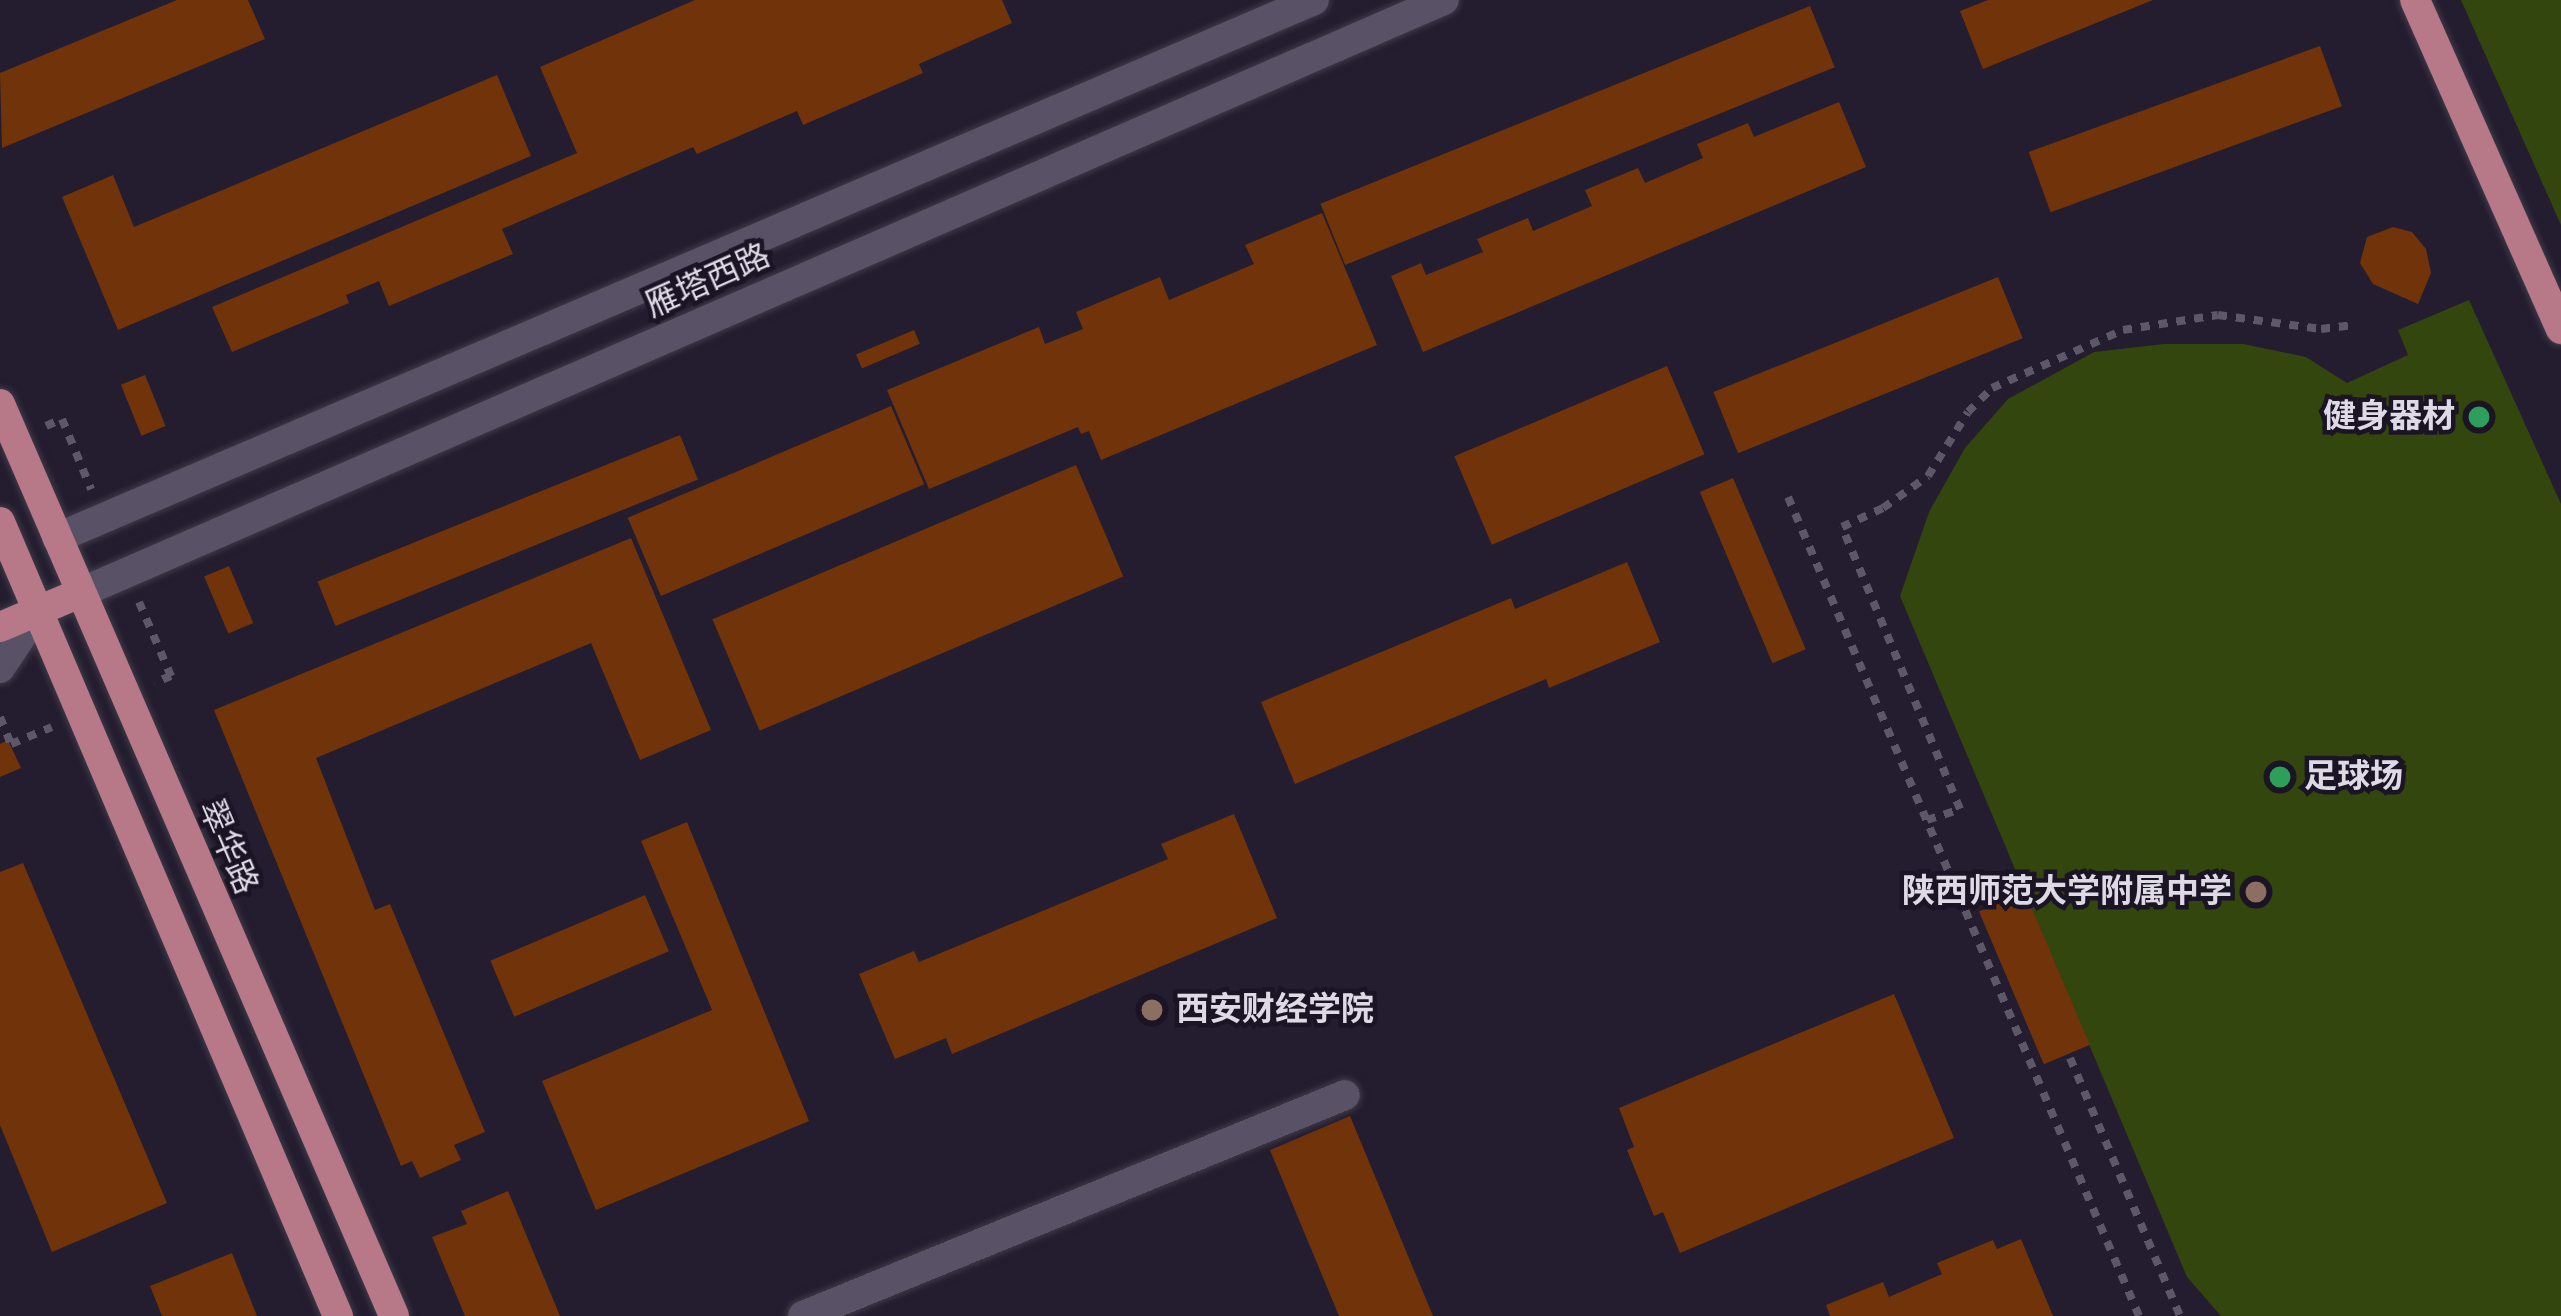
<!DOCTYPE html>
<meta charset="utf-8">
<style>
body{margin:0}
#map{position:relative;width:2561px;height:1316px;overflow:hidden;background:#231d2f;font-family:"Times New Roman","Noto Sans SC",serif}
div>[style]{position:absolute}
.green>*{inset:0;background:#32460e}
.building>*{inset:0;background:#71330a;transform-origin:0 0}
.path>*{height:8px;margin-top:-4px;transform-origin:0;background:repeating-linear-gradient(90deg,#5d5868 0 9px,transparent 0 18px)}
.roads{filter:drop-shadow(0 0 3px #3f3948) drop-shadow(0 0 3px #3f3948)}
.minor>*{height:30px;margin:-15px;padding:0 15px;transform-origin:15px;border-radius:15px;background:#595267}
.major>*{height:30px;margin:-15px;padding:0 15px;transform-origin:15px;border-radius:15px;background:#b77988}
.dots>*{width:33px;height:33px;translate:-50% -50%;box-sizing:border-box;border:6px solid #1a1425;border-radius:50%}
span{translate:-50% -50%;white-space:nowrap;text-align:center;line-height:1.15;-webkit-text-stroke:9px #1a1425;paint-order:stroke}
.street-label{font-size:33px;color:#ddd9e5}
.poi-label{font-size:33px;color:#ddd9e5;font-weight:700}
.right{translate:-100% -50%;text-align:right}
.left{translate:0 -50%;text-align:left}
</style>
<div id="map">
<div class="green">
<i style="clip-path:polygon(2461px 0,2561px 0,2561px 225px)"></i>
<i style="clip-path:polygon(2469px 300px,2561px 504px,2561px 1316px,2221px 1316px,2187px 1277px,1900px 596px,1929px 512px,1965px 448px,2008px 399px,2094px 352px,2164px 344px,2243px 344px,2306px 357px,2347px 383px,2408px 355px,2398px 330px)"></i>
</div>
<div class="building">
<i style="clip-path:polygon(177px 0,248px 0,265px 39px,2px 148px,0 73px)"></i>
<i style="clip-path:polygon(695px 0,1002px 0,1012px 23px,919px 64px,923px 73px,803px 125px,797px 111px,697px 154px,693px 147px,502px 229px,513px 254px,389px 306px,379px 281px,346px 295px,349px 303px,232px 352px,212px 307px,577px 153px,540px 67px)"></i>
<i style="clip-path:polygon(1988px 0,2153px 0,1983px 69px,1960px 11px)"></i>
<i style="left:1810px;top:6px;width:66px;height:528px;rotate:68deg"></i>
<i style="left:2320px;top:46px;width:64px;height:310px;rotate:70deg"></i>
<i style="clip-path:polygon(497px 75px,531px 156px,118px 330px,62px 197px,113px 175px,134px 227px)"></i>
<i style="clip-path:polygon(1839px 102px,1866px 167px,1423px 352px,1391px 276px,1421px 263px,1426px 275px,1483px 252px,1477px 239px,1528px 218px,1533px 231px,1592px 206px,1585px 190px,1638px 168px,1645px 183px,1703px 158px,1697px 144px,1748px 123px,1754px 137px)"></i>
<i style="clip-path:polygon(1322px 213px,1377px 345px,1101px 460px,1089px 431px,1081px 434px,1078px 427px,929px 489px,887px 390px,1039px 327px,1045px 344px,1083px 329px,1076px 312px,1160px 277px,1169px 300px,1254px 264px,1245px 245px)"></i>
<i style="clip-path:polygon(2393px 227px,2412px 232px,2426px 249px,2431px 273px,2418px 304px,2373px 284px,2360px 263px,2367px 237px)"></i>
<i style="left:1998px;top:277px;width:66px;height:307px;rotate:68deg"></i>
<i style="left:914px;top:330px;width:15px;height:63px;rotate:67deg"></i>
<i style="left:1667px;top:366px;width:96px;height:231px;rotate:67deg"></i>
<i style="left:145px;top:375px;width:55px;height:26px;rotate:68deg"></i>
<i style="left:891px;top:406px;width:85px;height:286px;rotate:67deg"></i>
<i style="left:680px;top:435px;width:48px;height:391px;rotate:68deg"></i>
<i style="left:1076px;top:465px;width:121px;height:395px;rotate:67deg"></i>
<i style="left:1733px;top:478px;width:186px;height:36px;rotate:67deg"></i>
<i style="clip-path:polygon(631px 538px,711px 730px,640px 760px,591px 643px,316px 758px,375px 910px,390px 904px,485px 1132px,454px 1145px,461px 1160px,420px 1178px,412px 1161px,401px 1166px,214px 710px)"></i>
<i style="clip-path:polygon(1627px 562px,1660px 642px,1549px 688px,1546px 679px,1295px 784px,1261px 702px,1511px 598px,1515px 609px)"></i>
<i style="left:229px;top:566px;width:62px;height:27px;rotate:67deg"></i>
<i style="clip-path:polygon(8px 740px,21px 768px,0 777px,0 744px)"></i>
<i style="clip-path:polygon(1234px 814px,1277px 918px,952px 1054px,946px 1038px,895px 1059px,859px 974px,914px 951px,919px 962px,1168px 859px,1161px 844px)"></i>
<i style="clip-path:polygon(687px 822px,809px 1121px,596px 1210px,542px 1081px,712px 1010px,641px 841px)"></i>
<i style="clip-path:polygon(23px 863px,167px 1203px,52px 1252px,0 1125px,0 872px)"></i>
<i style="left:2025px;top:892px;width:166px;height:50px;rotate:67deg"></i>
<i style="left:645px;top:895px;width:61px;height:168px;rotate:67deg"></i>
<i style="clip-path:polygon(1894px 994px,1954px 1138px,1680px 1253px,1663px 1212px,1654px 1216px,1627px 1150px,1634px 1147px,1619px 1108px)"></i>
<i style="clip-path:polygon(1350px 1116px,1433px 1316px,1339px 1316px,1270px 1150px)"></i>
<i style="clip-path:polygon(508px 1191px,560px 1316px,465px 1316px,432px 1237px,467px 1224px,461px 1211px)"></i>
<i style="clip-path:polygon(2021px 1239px,2053px 1316px,1830px 1316px,1826px 1305px,1883px 1282px,1889px 1297px,1942px 1274px,1937px 1263px,1993px 1240px,1997px 1249px)"></i>
<i style="clip-path:polygon(232px 1253px,257px 1316px,162px 1316px,150px 1286px)"></i>
</div>
<div class="path">
<i style="left:46px;top:426px;width:17px;rotate:-24deg"></i>
<i style="left:62px;top:419px;width:76px;rotate:67.5deg"></i>
<i style="left:1788px;top:497px;width:891px;rotate:66.8deg"></i>
<i style="left:139px;top:602px;width:81px;rotate:66.6deg"></i>
<i style="left:171px;top:676px;width:18px;rotate:158deg"></i>
<i style="left:0;top:717px;width:29px;rotate:68deg"></i>
<i style="left:11px;top:744px;width:44px;rotate:-22.5deg"></i>
<i style="left:1927px;top:820px;width:35px;rotate:-18deg"></i>
<i style="left:1960px;top:809px;width:306px;rotate:-112.7deg"></i>
<i style="left:1842px;top:527px;width:45px;rotate:-24.9deg"></i>
<i style="left:1883px;top:508px;width:55px;rotate:-35.4deg"></i>
<i style="left:1928px;top:476px;width:75px;rotate:-58deg"></i>
<i style="left:1968px;top:412px;width:34px;rotate:-45deg"></i>
<i style="left:1992px;top:388px;width:143px;rotate:-23.9deg"></i>
<i style="left:2123px;top:330px;width:96px;rotate:-9deg"></i>
<i style="left:2218px;top:315px;width:104px;rotate:7.7deg"></i>
<i style="left:2321px;top:329px;width:35px;rotate:-7deg"></i>
<i style="left:2070px;top:1058px;width:280px;rotate:66.9deg"></i>
</div>
<div class="roads">
<div class="minor">
<i style="left:57px;top:538px;width:1367px;rotate:-23.17deg"></i>
<i style="left:80px;top:593px;width:1487px;rotate:-23.5deg"></i>
<i style="left:0;top:668px;width:69px;rotate:-56.3deg"></i>
<i style="left:803px;top:1316px;width:585px;rotate:-22.18deg"></i>
</div>
<div class="major">
<i style="left:2415px;top:0;width:360px;rotate:66.1deg"></i>
<i style="left:0;top:404px;width:993px;rotate:66.63deg"></i>
<i style="left:0;top:522px;width:863px;rotate:66.94deg"></i>
<i style="left:0;top:627px;width:87px;rotate:-23deg"></i>
</div>
</div>
<div class="dots">
<i style="left:2479px;top:417px;background:#2e9e5b"></i>
<i style="left:2280px;top:777px;background:#2e9e5b"></i>
<i style="left:2256px;top:892px;background:#8d6e63"></i>
<i style="left:1152px;top:1010px;background:#8d6e63"></i>
</div>
<div class="street-label">
<span style="left:708px;top:281px;rotate:-24deg">雁塔西路</span>
<span style="left:228px;top:847px;rotate:67deg">翠华路</span>
</div>
<div class="poi-label">
<span class="right" style="left:2455px;top:417px">健身器材</span>
<span class="left" style="left:2304px;top:777px">足球场</span>
<span class="right" style="left:2232px;top:892px">陕西师范大学附属中学</span>
<span class="left" style="left:1176px;top:1010px">西安财经学院</span>
</div>
</div>
